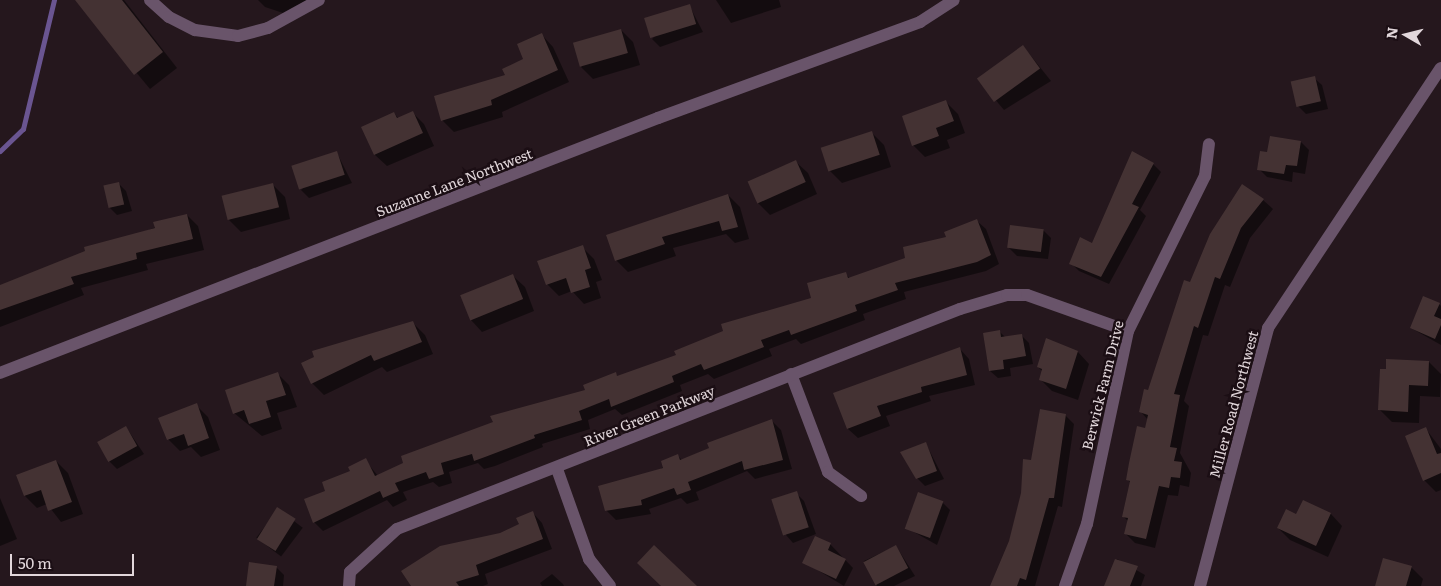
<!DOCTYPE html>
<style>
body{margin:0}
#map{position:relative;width:1441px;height:586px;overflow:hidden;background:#25171d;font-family:Literata,serif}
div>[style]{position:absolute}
.shadow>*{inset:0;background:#0007;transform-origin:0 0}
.stream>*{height:5px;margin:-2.5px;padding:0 2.5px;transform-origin:2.5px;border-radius:2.5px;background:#6a5591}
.building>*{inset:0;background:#443233;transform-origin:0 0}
.minor>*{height:12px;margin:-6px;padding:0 6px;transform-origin:6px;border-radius:6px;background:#69546a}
span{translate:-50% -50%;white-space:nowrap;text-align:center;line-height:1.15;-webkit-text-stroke:5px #1b0e14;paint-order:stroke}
.street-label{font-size:14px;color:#e2d7db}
.north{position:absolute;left:1381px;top:10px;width:50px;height:50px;-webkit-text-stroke:4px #1b0e14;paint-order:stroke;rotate:278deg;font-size:14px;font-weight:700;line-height:20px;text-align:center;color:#e2d7db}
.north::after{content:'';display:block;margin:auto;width:18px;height:22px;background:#e2d7db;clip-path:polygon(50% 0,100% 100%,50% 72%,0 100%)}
.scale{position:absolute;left:10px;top:554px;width:124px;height:22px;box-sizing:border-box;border:2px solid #e2d7db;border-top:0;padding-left:6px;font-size:15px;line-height:18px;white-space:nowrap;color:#e2d7db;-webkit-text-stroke:4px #1b0e14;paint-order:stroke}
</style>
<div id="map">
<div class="shadow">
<i style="clip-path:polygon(76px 0,124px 0,177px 68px,150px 89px)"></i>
<i style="clip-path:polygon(258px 0,315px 0,298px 18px,265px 7px)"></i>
<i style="clip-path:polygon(716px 0,779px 0,781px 7px,731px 23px)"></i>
<i style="clip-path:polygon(689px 5px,703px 32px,660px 47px,652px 39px)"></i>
<i style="clip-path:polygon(621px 30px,633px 42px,640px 65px,593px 79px,581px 67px)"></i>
<i style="clip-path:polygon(542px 35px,553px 47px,569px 82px,502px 112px,503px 117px,454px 132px,442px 120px,507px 76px,525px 60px)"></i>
<i style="clip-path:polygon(1023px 46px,1051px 81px,1004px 110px,978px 79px)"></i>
<i style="clip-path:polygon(1314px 78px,1322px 85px,1328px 109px,1306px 114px,1298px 106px)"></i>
<i style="clip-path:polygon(946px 102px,958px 114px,965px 133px,947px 140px,950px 148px,925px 157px,913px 145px)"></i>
<i style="clip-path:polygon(394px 113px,399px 119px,413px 113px,424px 124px,434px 146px,387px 166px,375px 155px,363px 128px)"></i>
<i style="clip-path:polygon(872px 133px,884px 145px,891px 167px,842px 183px,830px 171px,823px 148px)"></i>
<i style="clip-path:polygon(1301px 142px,1309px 150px,1305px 174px,1293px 172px,1292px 182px,1267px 177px,1259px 169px,1268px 154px)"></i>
<i style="clip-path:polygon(337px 153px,352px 183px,309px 198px,301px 190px)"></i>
<i style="clip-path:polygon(796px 162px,808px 173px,817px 194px,770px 215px,758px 203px)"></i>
<i style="clip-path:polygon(1153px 164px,1161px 172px,1140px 210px,1146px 216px,1109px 284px,1079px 271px,1071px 263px,1093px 244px)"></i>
<i style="clip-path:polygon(118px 183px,126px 191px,132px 211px,117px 215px,109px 207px)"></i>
<i style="clip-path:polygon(273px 185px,285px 197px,290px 219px,241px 232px,229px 220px)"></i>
<i style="clip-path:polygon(728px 195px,740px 207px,749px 239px,735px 243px,726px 234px,673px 248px,676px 256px,628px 272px,616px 260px)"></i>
<i style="clip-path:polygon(1263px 200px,1273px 209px,1250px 238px,1230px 287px,1225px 285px,1208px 336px,1203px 335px,1184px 401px,1189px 406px,1180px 453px,1191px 473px,1189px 487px,1180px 485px,1178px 496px,1168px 495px,1155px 548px,1135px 543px,1126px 534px,1129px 522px,1123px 516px,1131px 483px,1128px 480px,1148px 420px,1141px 412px,1148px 391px,1191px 284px)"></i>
<i style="clip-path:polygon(187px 215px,198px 226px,204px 250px,146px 264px,148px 270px,81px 288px,84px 295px,0 327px,0 288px)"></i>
<i style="clip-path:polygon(977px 221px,986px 229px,999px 264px,986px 271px,904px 292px,906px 299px,863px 314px,865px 320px,801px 344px,796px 339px,769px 349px,772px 356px,714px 379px,708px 374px,680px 385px,682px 391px,622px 415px,615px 409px,588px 420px,590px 429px,542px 444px,543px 447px,495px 466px,484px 469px,478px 463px,449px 472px,452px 483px,439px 487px,433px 482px,403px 492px,407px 500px,393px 507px,387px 500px,323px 531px,314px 522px,326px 492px,365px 460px,378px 476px,587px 391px,615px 374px,618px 377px,677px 356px,813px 298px,845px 274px,851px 279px,907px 259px)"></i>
<i style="clip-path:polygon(1043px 230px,1051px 238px,1048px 259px,1017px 256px,1009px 248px)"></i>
<i style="clip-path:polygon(582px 247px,594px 259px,602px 280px,596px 282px,601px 298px,584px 304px,572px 291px,559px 296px,547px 284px)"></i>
<i style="clip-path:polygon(513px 276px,525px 287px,534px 311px,482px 332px,471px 320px)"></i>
<i style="clip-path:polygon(1439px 304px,1441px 306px,1441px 345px,1411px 328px)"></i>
<i style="clip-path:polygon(413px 323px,425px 335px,433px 354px,387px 372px,382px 367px,324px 395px,312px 383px)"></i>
<i style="clip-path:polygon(999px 331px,1005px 337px,1021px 335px,1029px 343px,1033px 364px,1010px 368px,1011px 376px,998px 378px,990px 371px)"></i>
<i style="clip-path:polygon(960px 349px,969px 359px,975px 385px,929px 396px,931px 401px,886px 416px,890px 426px,858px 438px,848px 429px,834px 394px)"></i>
<i style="clip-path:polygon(1078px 352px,1089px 364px,1078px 400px,1052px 391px,1040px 379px,1043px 372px,1038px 367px)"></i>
<i style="clip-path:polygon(1429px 362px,1441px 374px,1440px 397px,1420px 396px,1419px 423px,1392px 422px,1380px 410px)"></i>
<i style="clip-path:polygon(277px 373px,289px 385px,297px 407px,277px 413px,282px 429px,262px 436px,234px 413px)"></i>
<i style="clip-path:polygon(196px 405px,208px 417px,220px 450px,201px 457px,191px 447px,180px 451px,168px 439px)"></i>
<i style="clip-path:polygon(1065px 415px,1074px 424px,1062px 507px,1058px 506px,1035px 586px,993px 586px)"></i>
<i style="clip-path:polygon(772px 421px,781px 430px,792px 469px,755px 479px,747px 471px,696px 492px,699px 500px,687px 504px,681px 498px,649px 509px,651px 514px,616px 520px,606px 510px,678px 456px,682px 460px)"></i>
<i style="clip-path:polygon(126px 427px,144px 454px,117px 469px,109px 461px)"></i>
<i style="clip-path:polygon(1426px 429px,1441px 449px,1441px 490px,1436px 492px,1424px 480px)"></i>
<i style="clip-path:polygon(926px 444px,944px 479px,925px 486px,917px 478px)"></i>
<i style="clip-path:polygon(56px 461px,68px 473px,83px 514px,61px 522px,47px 504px,37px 508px,25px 496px,18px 476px)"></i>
<i style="clip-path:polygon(796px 493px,804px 501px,816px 534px,793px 543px,786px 535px)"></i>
<i style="clip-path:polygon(0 498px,17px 539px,0 546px)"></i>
<i style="clip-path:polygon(942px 502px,950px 510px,937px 545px,905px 527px)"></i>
<i style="left:278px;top:509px;width:31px;height:36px;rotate:37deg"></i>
<i style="clip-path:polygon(533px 513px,542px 523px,552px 549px,485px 574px,488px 584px,483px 586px,412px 586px,521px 525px)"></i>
<i style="clip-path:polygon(1331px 514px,1342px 526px,1328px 557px,1290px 540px,1278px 528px,1297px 516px)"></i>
<i style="clip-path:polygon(830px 544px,853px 568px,844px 586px,804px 562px)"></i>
<i style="clip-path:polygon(896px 546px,915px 576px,894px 586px,877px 586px,864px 561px)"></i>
<i style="clip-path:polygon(1117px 559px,1145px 575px,1141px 586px,1106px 586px)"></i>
<i style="clip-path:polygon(276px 567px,284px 575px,283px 586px,247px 586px)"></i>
<i style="clip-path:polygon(1411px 567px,1423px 579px,1421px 586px,1377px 586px)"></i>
<i style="clip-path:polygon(552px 574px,563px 584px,564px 586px,542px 586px,540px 583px)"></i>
</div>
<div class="stream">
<i style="left:0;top:151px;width:32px;rotate:-44deg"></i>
<i style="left:23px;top:129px;width:133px;rotate:-76.5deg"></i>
</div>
<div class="building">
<i style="clip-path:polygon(75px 0,122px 0,163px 52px,134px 75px)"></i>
<i style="left:690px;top:4px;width:21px;height:48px;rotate:73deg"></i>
<i style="left:621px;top:29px;width:25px;height:50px;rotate:74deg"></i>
<i style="clip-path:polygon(542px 33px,558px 70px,491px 100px,492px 105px,441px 121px,434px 96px,505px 75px,502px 69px,523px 59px,517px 44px)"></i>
<i style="left:1023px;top:45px;width:29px;height:57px;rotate:54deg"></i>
<i style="left:1315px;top:76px;width:26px;height:25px;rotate:77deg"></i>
<i style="clip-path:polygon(946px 100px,954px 121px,936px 128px,939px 136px,912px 146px,902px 116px)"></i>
<i style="clip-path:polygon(413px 111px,423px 133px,374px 155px,361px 127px,394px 112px,397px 118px)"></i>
<i style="left:872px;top:131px;width:25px;height:54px;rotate:72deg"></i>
<i style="clip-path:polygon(1270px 136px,1301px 141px,1297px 166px,1286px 165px,1284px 174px,1257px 170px,1260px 151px,1267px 152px)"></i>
<i style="left:337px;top:151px;width:25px;height:48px;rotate:72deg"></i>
<i style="clip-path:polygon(1132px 151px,1154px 163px,1132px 204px,1139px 207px,1101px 277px,1069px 264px,1080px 237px,1092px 243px)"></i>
<i style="left:796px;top:160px;width:24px;height:53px;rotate:66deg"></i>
<i style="left:119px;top:182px;width:23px;height:16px;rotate:77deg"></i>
<i style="left:273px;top:183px;width:25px;height:53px;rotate:76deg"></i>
<i style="clip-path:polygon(1242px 184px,1264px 199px,1241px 228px,1220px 279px,1215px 277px,1198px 328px,1194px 326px,1174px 394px,1180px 395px,1170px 447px,1177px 448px,1174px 461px,1182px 462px,1180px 478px,1171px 477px,1169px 488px,1159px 486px,1146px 539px,1124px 534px,1128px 518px,1122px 517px,1130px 481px,1126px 480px,1129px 463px,1137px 426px,1145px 428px,1148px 415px,1139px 412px,1144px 389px,1148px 390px,1184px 280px,1190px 282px,1210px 234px)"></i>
<i style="clip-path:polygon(728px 194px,738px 227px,722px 231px,719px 221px,662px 237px,665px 244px,615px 261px,606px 235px)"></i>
<i style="clip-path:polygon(187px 214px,193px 239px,136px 253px,137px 259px,71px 277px,74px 284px,0 310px,0 285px,85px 251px,84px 247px,155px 228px,153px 222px)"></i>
<i style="clip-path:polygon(977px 219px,991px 255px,977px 262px,895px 283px,898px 290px,855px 305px,857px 311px,791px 335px,789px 330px,761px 340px,764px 347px,704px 370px,701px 364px,672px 376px,674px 382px,611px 407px,609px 399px,579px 411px,582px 420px,534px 435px,535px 438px,485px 457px,474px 461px,472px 454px,441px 463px,444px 474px,429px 479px,426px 472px,395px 483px,399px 491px,383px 498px,380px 491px,313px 523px,304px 499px,325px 491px,322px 482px,350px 471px,348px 467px,366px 458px,375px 476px,403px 463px,401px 456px,493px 422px,490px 416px,585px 390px,583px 385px,616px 372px,617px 376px,676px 355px,674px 351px,723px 331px,721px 324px,811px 298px,807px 283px,846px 272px,848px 278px,905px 258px,903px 247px,946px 237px,944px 232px)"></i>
<i style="left:1010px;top:225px;width:34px;height:23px;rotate:7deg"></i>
<i style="clip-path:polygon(583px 245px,591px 268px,585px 270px,590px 287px,571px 293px,566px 278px,546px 285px,537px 261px)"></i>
<i style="left:513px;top:274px;width:27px;height:57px;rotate:68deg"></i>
<i style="clip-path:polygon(1423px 296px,1440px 303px,1434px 316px,1441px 319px,1441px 325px,1435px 339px,1410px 328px)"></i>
<i style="clip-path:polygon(413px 321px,422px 342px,374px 361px,371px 355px,311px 384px,301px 363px,314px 357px,312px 351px)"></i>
<i style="clip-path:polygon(1000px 330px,1001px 337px,1022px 334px,1026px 356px,1003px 360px,1004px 369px,989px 371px,983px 333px)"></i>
<i style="clip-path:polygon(1046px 338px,1078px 351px,1066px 389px,1039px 380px,1042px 369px,1037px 367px)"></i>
<i style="clip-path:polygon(960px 347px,967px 375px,921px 387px,922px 392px,877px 406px,881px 416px,847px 429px,833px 393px)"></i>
<i style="clip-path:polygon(1386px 359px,1429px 361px,1428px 386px,1409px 385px,1408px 412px,1378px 410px,1380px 369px,1386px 369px)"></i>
<i style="clip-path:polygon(278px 372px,286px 395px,266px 401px,271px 417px,249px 424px,244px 410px,233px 414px,225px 390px)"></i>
<i style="clip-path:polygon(197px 403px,209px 438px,188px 446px,184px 434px,167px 440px,158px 418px)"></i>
<i style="clip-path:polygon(1040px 409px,1066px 414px,1054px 498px,1049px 498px,1026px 580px,1020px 578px,1017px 586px,990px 586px,1009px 541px,1021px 493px,1023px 459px,1031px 460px)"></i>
<i style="clip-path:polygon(772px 419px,783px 460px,744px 470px,742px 461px,688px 482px,691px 490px,677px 495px,674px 488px,641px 500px,642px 505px,605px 511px,598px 486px,663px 468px,661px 461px,678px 454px,680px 460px,709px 448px,707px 443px)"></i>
<i style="left:126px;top:426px;width:23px;height:33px;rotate:61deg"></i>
<i style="clip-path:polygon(1426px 427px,1437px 454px,1441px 453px,1441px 473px,1423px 481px,1405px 436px)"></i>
<i style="clip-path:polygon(926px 442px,937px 471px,916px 479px,900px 452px)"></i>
<i style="clip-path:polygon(56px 460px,72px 502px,48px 511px,41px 490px,24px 496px,16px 475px)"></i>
<i style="left:797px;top:491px;width:38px;height:27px;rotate:72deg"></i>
<i style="left:918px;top:492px;width:27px;height:39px;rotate:20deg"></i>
<i style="clip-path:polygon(1303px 500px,1331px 513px,1316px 546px,1277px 528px,1286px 509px,1296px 514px)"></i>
<i style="left:277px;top:507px;width:22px;height:38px;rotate:32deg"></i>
<i style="clip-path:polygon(533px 511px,543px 539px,476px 565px,479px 575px,456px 582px,459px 586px,411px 586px,401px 571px,440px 546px,500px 533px,519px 524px,516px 518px)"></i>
<i style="clip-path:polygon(815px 536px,831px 543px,828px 550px,846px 559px,836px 579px,802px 563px)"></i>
<i style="clip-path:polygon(654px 545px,697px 586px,661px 586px,637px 563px)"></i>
<i style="left:896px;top:545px;width:26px;height:37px;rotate:62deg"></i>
<i style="clip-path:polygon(1383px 558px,1412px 566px,1406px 586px,1375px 586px)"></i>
<i style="clip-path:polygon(1115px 559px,1138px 566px,1130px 586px,1104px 586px)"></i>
<i style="clip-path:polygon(249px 562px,277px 566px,274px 586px,246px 586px)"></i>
</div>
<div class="minor">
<i style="left:150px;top:0;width:25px;rotate:42deg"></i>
<i style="left:169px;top:17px;width:29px;rotate:27deg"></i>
<i style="left:195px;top:30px;width:43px;rotate:7.9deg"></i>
<i style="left:238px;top:36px;width:31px;rotate:-15deg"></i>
<i style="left:268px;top:28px;width:58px;rotate:-28.8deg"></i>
<i style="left:0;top:373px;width:706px;rotate:-21.18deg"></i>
<i style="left:658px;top:118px;width:279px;rotate:-20.1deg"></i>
<i style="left:920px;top:22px;width:40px;rotate:-32.9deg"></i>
<i style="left:791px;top:374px;width:105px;rotate:69.3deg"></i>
<i style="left:828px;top:472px;width:41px;rotate:36deg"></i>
<i style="left:557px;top:469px;width:96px;rotate:70.4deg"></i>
<i style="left:589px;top:559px;width:34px;rotate:52deg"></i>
<i style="left:349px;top:586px;width:14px;rotate:-86deg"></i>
<i style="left:350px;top:572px;width:64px;rotate:-42.5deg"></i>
<i style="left:397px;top:529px;width:604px;rotate:-21.34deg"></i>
<i style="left:960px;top:309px;width:49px;rotate:-16.6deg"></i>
<i style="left:1007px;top:295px;width:20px"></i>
<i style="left:1027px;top:295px;width:107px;rotate:19.6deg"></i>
<i style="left:1065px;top:586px;width:66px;rotate:-70.5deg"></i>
<i style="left:1087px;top:524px;width:197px;rotate:-78deg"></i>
<i style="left:1128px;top:331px;width:173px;rotate:-63.6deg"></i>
<i style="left:1205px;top:176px;width:32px;rotate:-83deg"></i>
<i style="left:1200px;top:586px;width:267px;rotate:-75.2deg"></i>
<i style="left:1268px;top:328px;width:312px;rotate:-56.4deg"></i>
</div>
<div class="street-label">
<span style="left:454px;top:182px;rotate:-21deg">Suzanne Lane Northwest</span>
<span style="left:1102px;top:385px;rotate:-76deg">Berwick Farm Drive</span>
<span style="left:1233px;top:404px;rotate:-75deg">Miller Road Northwest</span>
<span style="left:649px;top:415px;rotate:-22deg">River Green Parkway</span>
</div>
<div class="north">N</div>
<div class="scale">50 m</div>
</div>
